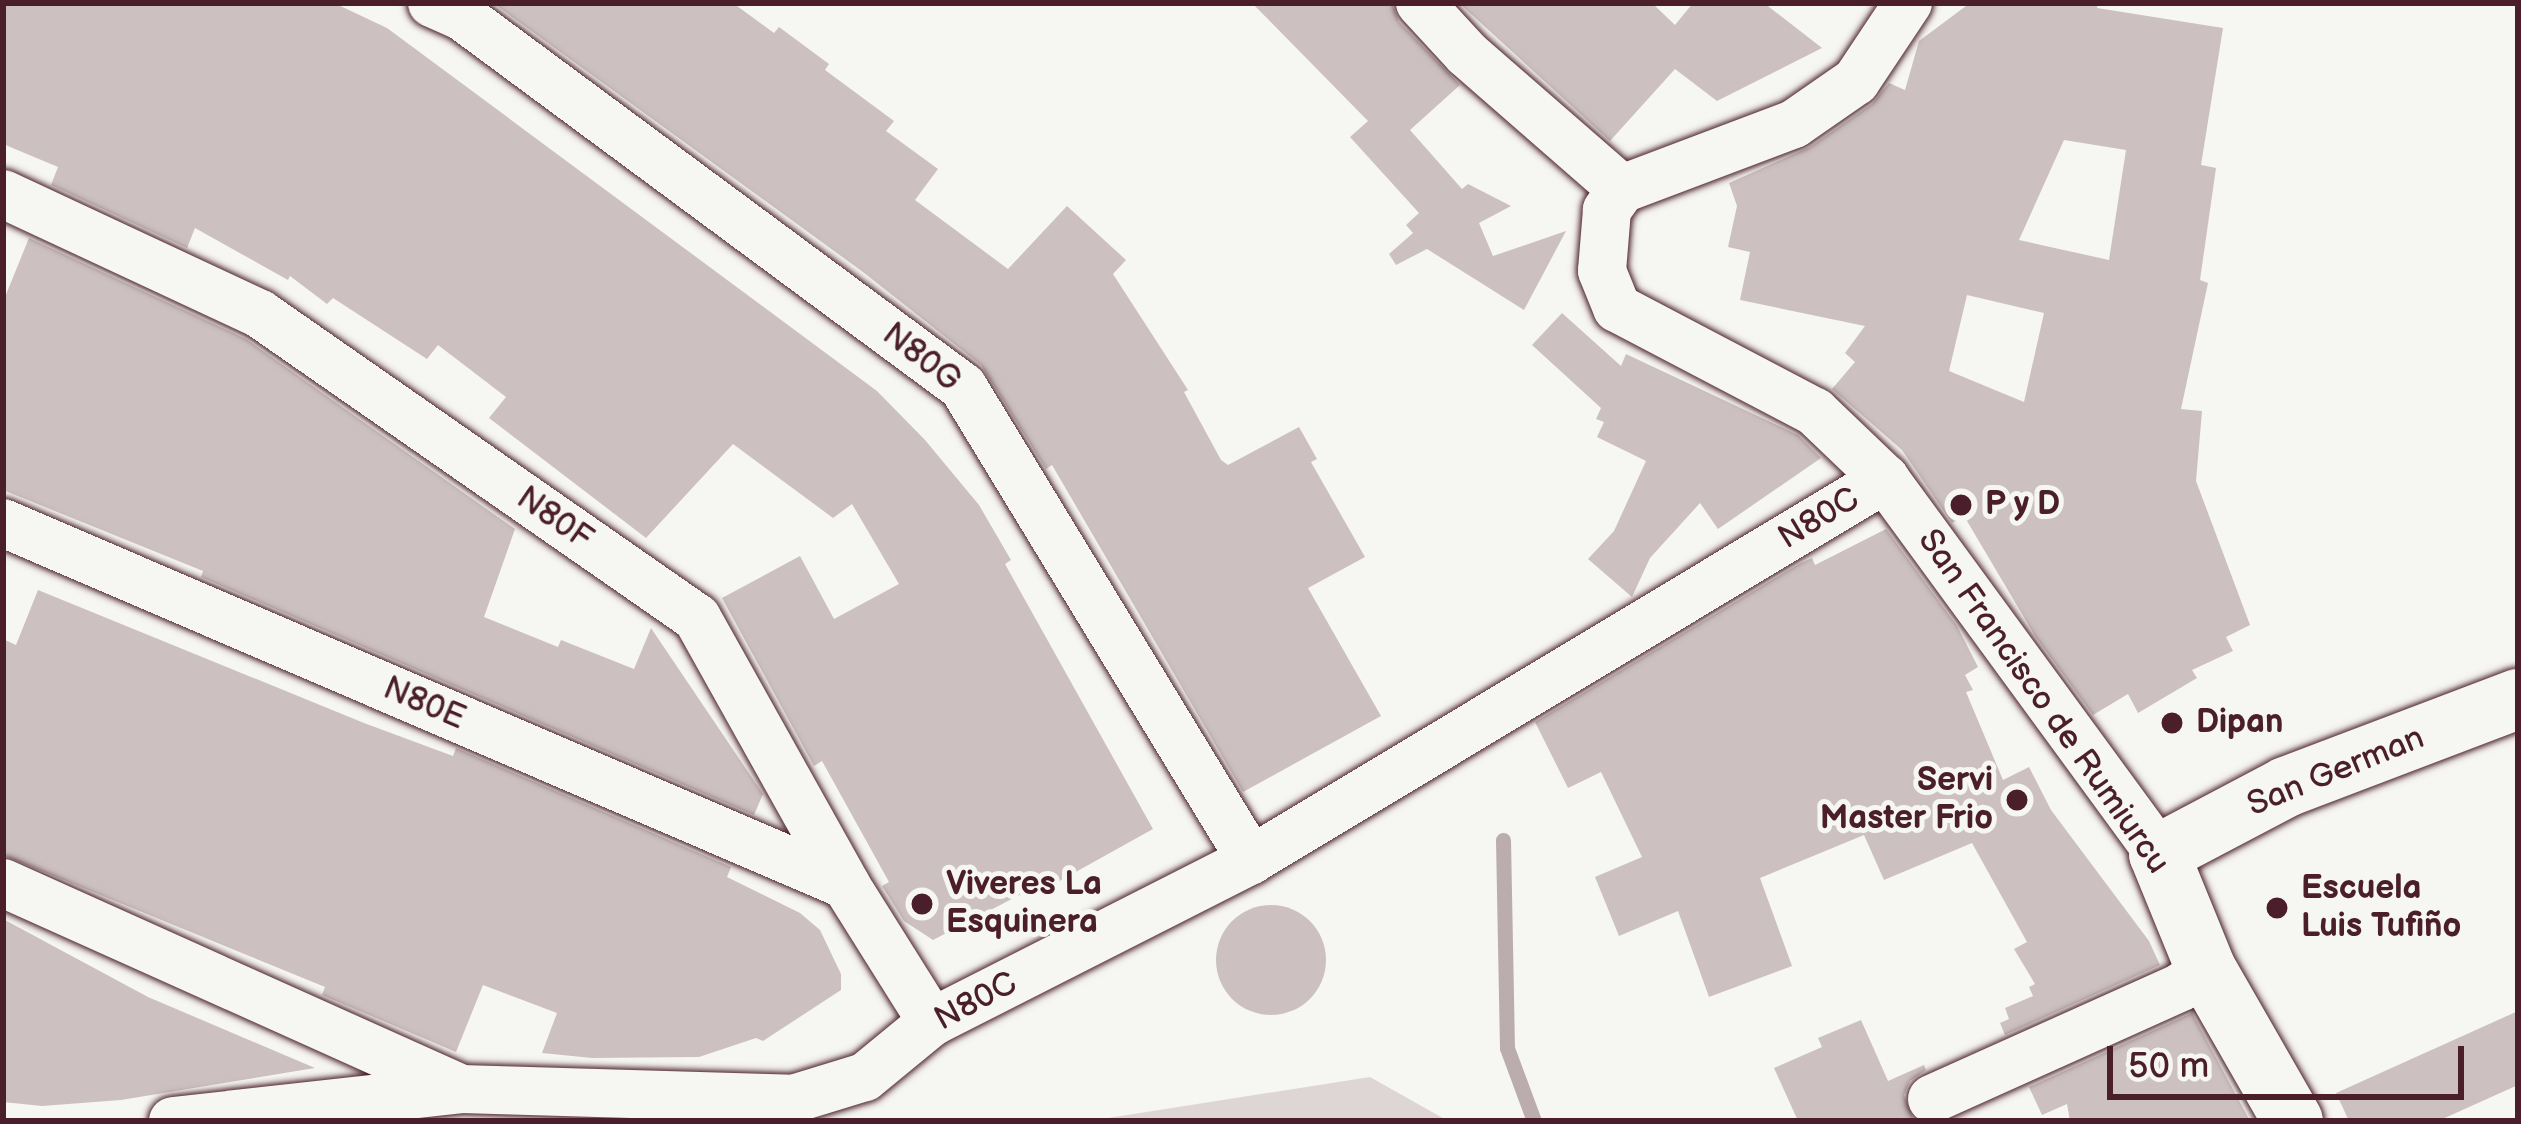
<!DOCTYPE html>
<meta charset="utf-8">
<style>
body{margin:0}
#map{position:relative;width:2521px;height:1124px;overflow:hidden;background:#f6f6f2;font-family:"Balsamiq Sans",sans-serif}
div>[style]{position:absolute}
.green>*{inset:0;background:#ddd6d5}
.stream>*{height:15px;margin:-7.5px;padding:0 7.5px;transform-origin:7.5px;border-radius:7.5px;background:#bbadae}
.building>*{inset:0;background:#ccc1c0}
.round{border-radius:50%}
.roads{filter:drop-shadow(0 0 3px #4a1f2b) drop-shadow(0 0 3px #4a1f2b)}
.minor>*{height:48px;margin:-24px;padding:0 24px;transform-origin:24px;border-radius:24px;background:#f6f6f2}
.major>*{height:60px;margin:-30px;padding:0 30px;transform-origin:30px;border-radius:30px;background:#f6f6f2}
.dots>*{width:33px;height:33px;translate:-50% -50%;box-sizing:border-box;border:6px solid #f6f6f2;border-radius:50%}
span{translate:-50% -50%;white-space:nowrap;text-align:center;line-height:1.15;-webkit-text-stroke:10px #f6f6f2;paint-order:stroke}
.street-label{font-size:33px;color:#4a1f2b}
.poi-label{font-size:33px;color:#4a1f2b;font-weight:700}
.left{translate:0 -50%;text-align:left}
.right{translate:-100% -50%;text-align:right}
.frame{position:absolute;inset:0;border:6px solid #4a1f2b;pointer-events:none}
.scale{position:absolute;left:2107px;top:1046px;width:357px;height:54px;box-sizing:border-box;border:6px solid #4a1f2b;border-top:0;padding-left:15px;font-size:36px;line-height:42px;white-space:nowrap;color:#4a1f2b;-webkit-text-stroke:9px #f6f6f2;paint-order:stroke}
</style>
<div id="map">
<div class="green">
<i style="clip-path:polygon(1370px 1077px,1448px 1121px,1089px 1121px)"></i>
</div>
<div class="stream">
<i style="left:1503px;top:840px;width:208px;rotate:88.9deg"></i>
<i style="left:1507px;top:1048px;width:78px;rotate:69.7deg"></i>
</div>
<div class="building">
<i style="clip-path:polygon(3px 3px,334px 3px,387px 28px,877px 391px,925px 440px,979px 505px,1011px 560px,1005px 564px,1153px 829px,1038px 893px,1035px 887px,933px 940px,904px 921px,882px 886px,889px 882px,822px 761px,814px 766px,722px 598px,800px 556px,834px 619px,899px 584px,852px 504px,833px 518px,733px 444px,646px 538px,489px 418px,506px 397px,438px 345px,427px 359px,333px 298px,327px 304px,290px 276px,288px 280px,195px 228px,187px 248px,51px 185px,58px 167px,3px 144px)"></i>
<i style="clip-path:polygon(493px 3px,733px 3px,774px 33px,779px 27px,829px 64px,825px 70px,894px 121px,886px 131px,938px 169px,915px 200px,1008px 269px,1067px 206px,1126px 260px,1113px 274px,1188px 390px,1184px 392px,1221px 460px,1228px 465px,1299px 427px,1317px 459px,1311px 462px,1365px 557px,1308px 588px,1381px 716px,1243px 792px,1052px 465px,1046px 469px,981px 365px,863px 272px)"></i>
<i style="clip-path:polygon(1252px 3px,1392px 3px,1399px 22px,1460px 85px,1410px 130px,1462px 189px,1468px 184px,1511px 206px,1479px 223px,1493px 256px,1566px 231px,1524px 310px,1427px 249px,1396px 265px,1389px 254px,1413px 233px,1406px 225px,1419px 213px,1350px 137px,1368px 121px)"></i>
<i style="clip-path:polygon(1459px 3px,1652px 3px,1675px 25px,1693px 3px,1764px 3px,1822px 48px,1717px 101px,1675px 69px,1610px 141px)"></i>
<i style="clip-path:polygon(evenodd,1970px 3px,2098px 3px,2097px 8px,2223px 28px,2201px 165px,2216px 168px,2200px 280px,2208px 283px,2181px 409px,2202px 411px,2196px 481px,2250px 625px,2226px 637px,2233px 651px,2192px 670px,2197px 678px,2138px 713px,2128px 694px,2093px 715px,2035px 636px,1964px 516px,1952px 523px,1902px 450px,1832px 389px,1855px 362px,1845px 353px,1865px 326px,1740px 300px,1750px 252px,1728px 247px,1737px 206px,1729px 183px,1810px 147px,1872px 104px,1889px 83px,1905px 90px,1919px 41px,1970px 3px,2064px 140px,2126px 150px,2109px 260px,2019px 240px,2064px 140px,1970px 3px,1967px 295px,2044px 313px,2024px 402px,1949px 371px,1967px 295px)"></i>
<i style="clip-path:polygon(29px 238px,246px 339px,515px 529px,484px 617px,558px 647px,561px 640px,634px 669px,651px 628px,763px 794px,754px 815px,201px 577px,203px 571px,3px 490px,3px 302px)"></i>
<i style="clip-path:polygon(1562px 313px,1621px 366px,1626px 354px,1798px 435px,1821px 458px,1718px 529px,1700px 503px,1650px 558px,1632px 597px,1588px 559px,1614px 531px,1646px 461px,1597px 437px,1604px 422px,1596px 419px,1601px 408px,1532px 345px)"></i>
<i style="clip-path:polygon(1886px 529px,1957px 626px,1978px 667px,1965px 675px,1973px 690px,1966px 692px,2003px 780px,2029px 767px,2051px 810px,2149px 941px,2160px 965px,2005px 1035px,2000px 1023px,2009px 1019px,2005px 1008px,2033px 996px,2029px 987px,2035px 984px,2014px 949px,2027px 942px,1972px 843px,1884px 880px,1864px 835px,1760px 878px,1792px 966px,1709px 997px,1678px 911px,1619px 936px,1595px 877px,1642px 857px,1601px 772px,1568px 788px,1535px 722px,1799px 564px,1812px 558px,1815px 565px)"></i>
<i style="clip-path:polygon(38px 590px,364px 723px,453px 756px,456px 748px,731px 867px,727px 877px,800px 913px,820px 930px,841px 974px,841px 990px,763px 1041px,756px 1038px,699px 1057px,592px 1058px,542px 1053px,557px 1013px,483px 985px,456px 1052px,322px 995px,325px 987px,3px 855px,3px 639px,16px 645px)"></i>
<i class="round" style="left:1216px;top:905px;width:110px;height:110px"></i>
<i style="clip-path:polygon(3px 919px,148px 997px,315px 1068px,121px 1100px,42px 1106px,3px 1102px)"></i>
<i style="clip-path:polygon(2518px 1011px,2518px 1085px,2438px 1121px,2349px 1121px,2336px 1093px)"></i>
<i style="clip-path:polygon(2192px 1013px,2250px 1121px,2070px 1121px,2067px 1104px,2042px 1115px,2029px 1087px)"></i>
<i style="clip-path:polygon(1861px 1020px,1888px 1081px,1924px 1065px,1926px 1070px,1910px 1081px,1904px 1095px,1914px 1121px,1798px 1121px,1774px 1068px,1822px 1047px,1818px 1038px)"></i>
</div>
<div class="roads">
<div class="minor">
<i style="left:432px;top:3px;width:34px;rotate:24deg"></i>
<i style="left:463px;top:17px;width:622px;rotate:36.5deg"></i>
<i style="left:963px;top:387px;width:554px;rotate:58.66deg"></i>
<i style="left:1420px;top:3px;width:69px;rotate:47.3deg"></i>
<i style="left:1467px;top:54px;width:206px;rotate:41.1deg"></i>
<i style="left:1908px;top:3px;width:94px;rotate:123.7deg"></i>
<i style="left:1856px;top:81px;width:75px;rotate:145.3deg"></i>
<i style="left:1794px;top:124px;width:184px;rotate:159.3deg"></i>
<i style="left:1622px;top:189px;width:26px;rotate:126deg"></i>
<i style="left:1607px;top:210px;width:61px;rotate:94.7deg"></i>
<i style="left:1602px;top:271px;width:40px;rotate:68deg"></i>
<i style="left:1617px;top:308px;width:224px;rotate:27.7deg"></i>
<i style="left:1815px;top:412px;width:97px;rotate:43.7deg"></i>
<i style="left:1885px;top:479px;width:464px;rotate:53.8deg"></i>
<i style="left:3px;top:194px;width:284px;rotate:25deg"></i>
<i style="left:260px;top:314px;width:532px;rotate:34.82deg"></i>
<i style="left:697px;top:618px;width:306px;rotate:60.8deg"></i>
<i style="left:846px;top:885px;width:162px;rotate:57.9deg"></i>
<i style="left:3px;top:523px;width:917px;rotate:23.24deg"></i>
<i style="left:3px;top:883px;width:497px;rotate:24.2deg"></i>
<i style="left:1932px;top:1099px;width:273px;rotate:-24.2deg"></i>
<i style="left:2181px;top:987px;width:31px;rotate:-36deg"></i>
<i style="left:173px;top:1121px;width:290px;rotate:-6.3deg"></i>
<i style="left:461px;top:1089px;width:332px;rotate:1.7deg"></i>
<i style="left:793px;top:1099px;width:75px;rotate:-17deg"></i>
<i style="left:865px;top:1077px;width:87px;rotate:-39.4deg"></i>
<i style="left:932px;top:1022px;width:358px;rotate:-26.9deg"></i>
<i style="left:1251px;top:860px;width:740px;rotate:-31deg"></i>
</div>
<div class="major">
<i style="left:2293px;top:1121px;width:175px;rotate:-119.8deg"></i>
<i style="left:2206px;top:969px;width:124px;rotate:-112.2deg"></i>
<i style="left:2159px;top:854px;width:144px;rotate:-27.8deg"></i>
<i style="left:2286px;top:787px;width:248px;rotate:-20.8deg"></i>
</div>
</div>
<div class="dots">
<i style="left:1961px;top:505px;background:#4a1f2b"></i>
<i style="left:2172px;top:723px;background:#4a1f2b"></i>
<i style="left:2017px;top:800px;background:#4a1f2b"></i>
<i style="left:922px;top:904px;background:#4a1f2b"></i>
<i style="left:2277px;top:908px;background:#4a1f2b"></i>
</div>
<div class="street-label">
<span style="left:921px;top:358px;rotate:38deg">N80G</span>
<span style="left:554px;top:519px;rotate:35deg">N80F</span>
<span style="left:1819px;top:519px;rotate:-31deg">N80C</span>
<span style="left:2043px;top:702px;rotate:55deg">San Francisco de Rumiurcu</span>
<span style="left:424px;top:704px;rotate:23deg">N80E</span>
<span style="left:2336px;top:772px;rotate:-22deg">San German</span>
<span style="left:976px;top:1002px;rotate:-28deg">N80C</span>
</div>
<div class="poi-label">
<span class="left" style="left:1985px;top:505px">P y D</span>
<span class="left" style="left:2196px;top:723px">Dipan</span>
<span class="right" style="left:1993px;top:800px">Servi<br>Master Frio</span>
<span class="left" style="left:946px;top:904px">Viveres La<br>Esquinera</span>
<span class="left" style="left:2301px;top:908px">Escuela<br>Luis Tufiño</span>
</div>
<div class="frame"></div>
<div class="scale">50 m</div>
</div>
